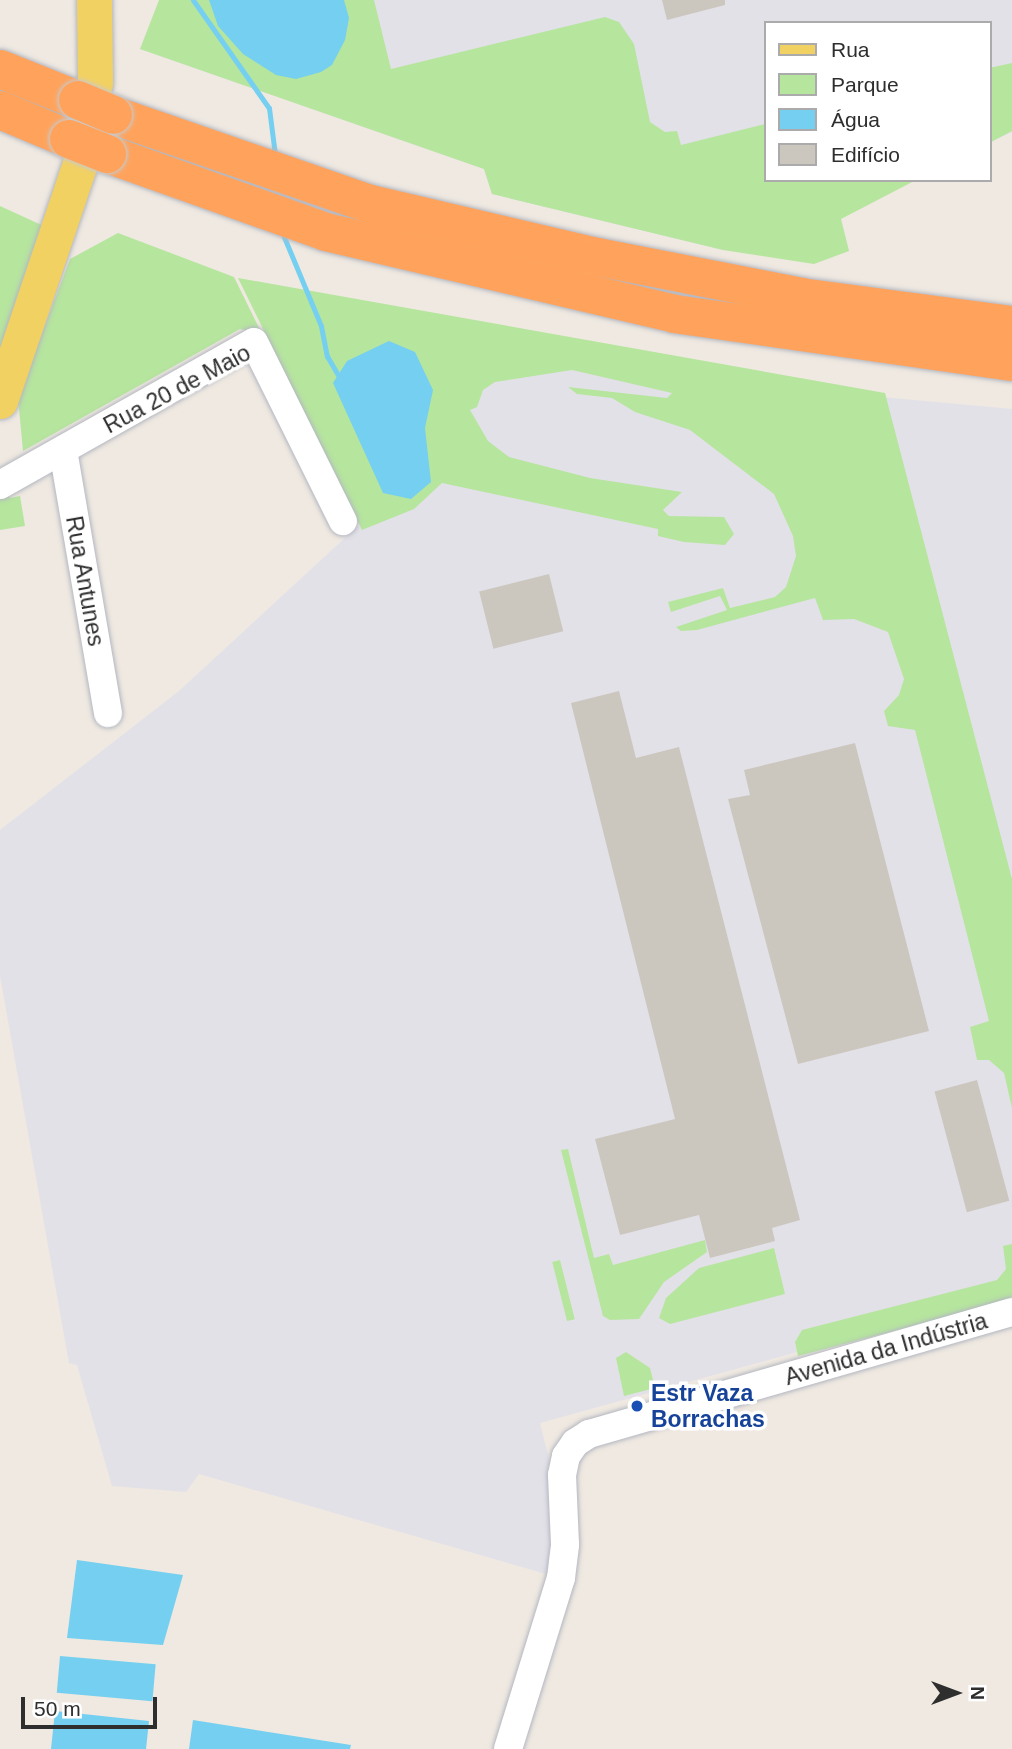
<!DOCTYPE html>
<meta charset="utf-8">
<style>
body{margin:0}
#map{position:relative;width:1012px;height:1749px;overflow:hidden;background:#efe9e1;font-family:Arial,sans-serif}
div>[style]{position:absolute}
.industrial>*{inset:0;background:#e3e1e8}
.green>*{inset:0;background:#b6e59e;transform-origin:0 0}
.water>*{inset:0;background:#75cff0;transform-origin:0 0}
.stream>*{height:5px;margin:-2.5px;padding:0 2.5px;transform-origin:2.5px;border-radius:2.5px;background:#75cff0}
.building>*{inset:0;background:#cbc7bf;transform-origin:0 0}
.roads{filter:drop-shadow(0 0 2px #b4b7c1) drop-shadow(0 0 2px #b4b7c1)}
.minor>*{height:28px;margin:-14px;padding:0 14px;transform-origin:14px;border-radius:14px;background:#fff}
.major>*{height:35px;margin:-17.5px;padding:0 17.5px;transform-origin:17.5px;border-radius:17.5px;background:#f2d163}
.highway>*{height:38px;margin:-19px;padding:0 19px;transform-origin:19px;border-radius:19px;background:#ffa35c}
.bridges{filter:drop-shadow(0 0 2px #c9c9c9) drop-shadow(0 0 2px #c9c9c9)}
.highway-bridge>*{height:38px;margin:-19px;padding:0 19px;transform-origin:19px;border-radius:19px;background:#ffa35c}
.dots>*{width:19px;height:19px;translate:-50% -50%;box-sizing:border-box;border:4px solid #fff;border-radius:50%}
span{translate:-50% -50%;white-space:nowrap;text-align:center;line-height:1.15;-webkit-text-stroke:7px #fff;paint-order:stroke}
.street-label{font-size:23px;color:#2e2e2e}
.transit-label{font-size:23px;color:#164399;font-weight:700}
.left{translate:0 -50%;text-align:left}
.legend{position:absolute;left:764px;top:21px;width:228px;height:161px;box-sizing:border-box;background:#fff;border:2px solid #ababab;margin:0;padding:9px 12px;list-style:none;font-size:21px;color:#2e2e2e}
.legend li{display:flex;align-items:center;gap:14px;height:35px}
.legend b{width:35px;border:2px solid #ababab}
.north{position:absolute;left:921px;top:1658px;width:70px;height:70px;-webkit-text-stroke:5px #fff;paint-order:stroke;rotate:90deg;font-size:19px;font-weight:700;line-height:28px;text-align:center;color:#2e2e2e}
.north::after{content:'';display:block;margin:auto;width:24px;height:32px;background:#2e2e2e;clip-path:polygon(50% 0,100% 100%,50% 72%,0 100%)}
.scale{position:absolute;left:21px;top:1697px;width:136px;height:32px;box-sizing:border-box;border:4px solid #2e2e2e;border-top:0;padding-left:9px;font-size:21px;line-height:24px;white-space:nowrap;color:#2e2e2e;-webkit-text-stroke:5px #fff;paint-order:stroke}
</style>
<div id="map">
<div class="industrial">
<i style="clip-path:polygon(160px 0,1012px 0,1012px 132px,989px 143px,989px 23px,765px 23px,765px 180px,841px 219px,849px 251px,723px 250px,492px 194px,484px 169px,140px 49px)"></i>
<i style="clip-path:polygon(269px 341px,1012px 409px,1012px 1293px,540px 1423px,556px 1487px,553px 1576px,199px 1474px,186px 1492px,112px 1486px,77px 1365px,69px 1363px,0 976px,0 830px,179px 691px,359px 525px)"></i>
</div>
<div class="green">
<i style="clip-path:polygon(159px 0,374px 0,391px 69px,605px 17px,619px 22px,634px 44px,650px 122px,665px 132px,677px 131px,681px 145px,765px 124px,765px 180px,916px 180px,841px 219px,849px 251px,814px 264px,723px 250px,492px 194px,484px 169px,140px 49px)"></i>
<i style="clip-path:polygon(1012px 63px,1012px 131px,989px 143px,989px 68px)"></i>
<i style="clip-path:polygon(0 206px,48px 228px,0 365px)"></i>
<i style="clip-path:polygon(118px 233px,234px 277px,265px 340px,255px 332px,240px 329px,23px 451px,18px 398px,70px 259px)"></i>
<i style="clip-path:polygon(238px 278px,885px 393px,1012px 879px,1012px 1108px,1004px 1073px,989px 1060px,977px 1060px,970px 1027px,989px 1021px,915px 730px,888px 726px,884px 711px,899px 695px,904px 679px,888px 632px,854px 619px,823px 620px,815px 598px,697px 630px,681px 631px,676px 627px,727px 610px,720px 596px,671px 612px,668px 602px,723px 588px,730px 608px,775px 597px,786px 587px,796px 556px,793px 536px,774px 494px,690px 430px,635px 412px,612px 398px,577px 394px,568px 387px,667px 398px,672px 393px,572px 370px,495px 382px,483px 390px,477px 407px,470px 410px,488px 441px,509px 457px,590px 478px,682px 492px,663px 510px,669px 516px,724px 517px,734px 534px,725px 545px,684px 542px,658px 536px,658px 529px,442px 483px,414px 509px,362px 530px)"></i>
<i style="clip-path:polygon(8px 494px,10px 498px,20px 496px,25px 526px,0 530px,0 498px)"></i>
<i style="clip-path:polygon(568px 1149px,594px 1258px,609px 1254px,613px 1265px,705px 1240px,707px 1252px,664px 1282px,639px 1319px,610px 1320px,603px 1316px,561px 1150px)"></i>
<i style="clip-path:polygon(1012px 1244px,1012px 1300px,798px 1356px,795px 1342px,802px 1330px,997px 1280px,1006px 1269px,1003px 1246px)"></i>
<i style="clip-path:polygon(774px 1248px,785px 1294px,670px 1324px,659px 1318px,666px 1298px,699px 1268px)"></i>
<i style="left:560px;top:1260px;width:61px;height:8px;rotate:76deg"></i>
<i style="clip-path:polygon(626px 1352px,650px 1368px,655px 1388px,624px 1396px,616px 1358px)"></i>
</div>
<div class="water">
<i style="clip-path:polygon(209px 0,344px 0,349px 18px,345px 40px,332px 65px,321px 72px,296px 79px,276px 75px,243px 54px,218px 26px)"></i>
<i style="clip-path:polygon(389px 341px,415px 352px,433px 390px,425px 428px,431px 482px,411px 499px,383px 493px,333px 383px,347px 361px)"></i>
<i style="clip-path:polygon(77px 1560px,183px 1575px,163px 1645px,67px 1638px)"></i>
<i style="left:60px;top:1656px;width:96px;height:37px;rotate:5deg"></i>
<i style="clip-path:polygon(55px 1711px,149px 1721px,146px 1749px,51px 1749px)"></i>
<i style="clip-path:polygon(193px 1720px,351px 1745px,350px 1749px,189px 1749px)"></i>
</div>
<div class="stream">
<i style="left:193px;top:0;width:132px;rotate:54.9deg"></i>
<i style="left:269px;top:108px;width:47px;rotate:82.7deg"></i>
<i style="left:284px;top:237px;width:96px;rotate:67.4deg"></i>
<i style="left:321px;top:326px;width:31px;rotate:79deg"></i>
<i style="left:327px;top:356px;width:22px;rotate:60deg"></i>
</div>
<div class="building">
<i style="clip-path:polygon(662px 0,725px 0,725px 5px,667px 20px)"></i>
<i style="left:549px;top:574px;width:59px;height:72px;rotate:76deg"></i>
<i style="clip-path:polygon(619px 691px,636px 758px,679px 747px,800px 1220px,772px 1228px,775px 1241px,710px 1258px,699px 1215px,620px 1235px,595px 1139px,675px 1119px,571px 703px)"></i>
<i style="clip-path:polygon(855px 743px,929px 1031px,798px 1064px,728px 799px,750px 795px,744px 770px)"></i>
<i style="left:977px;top:1080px;width:125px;height:44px;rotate:75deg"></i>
</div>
<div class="roads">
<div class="minor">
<i style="left:63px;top:450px;width:267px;rotate:80.3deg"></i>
<i style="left:0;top:485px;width:291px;rotate:-29.4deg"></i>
<i style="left:254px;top:342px;width:200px;rotate:63.6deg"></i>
<i style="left:508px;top:1749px;width:179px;rotate:-72.8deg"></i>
<i style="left:561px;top:1578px;width:34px;rotate:-83deg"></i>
<i style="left:565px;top:1544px;width:69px;rotate:-92.5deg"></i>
<i style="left:562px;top:1475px;width:19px;rotate:-78deg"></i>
<i style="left:566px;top:1456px;width:16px;rotate:-55deg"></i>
<i style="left:575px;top:1443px;width:17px;rotate:-33deg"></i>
<i style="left:589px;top:1434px;width:440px;rotate:-16.1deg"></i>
</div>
<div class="major">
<i style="left:0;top:401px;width:251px;rotate:-71.4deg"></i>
<i style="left:80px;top:163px;width:82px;rotate:-79.5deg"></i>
<i style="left:95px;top:82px;width:82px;rotate:-90.7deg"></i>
</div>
<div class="highway">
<i style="left:0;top:69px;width:84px;rotate:21.7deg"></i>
<i style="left:0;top:110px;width:75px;rotate:22.8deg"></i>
<i style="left:113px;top:115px;width:269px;rotate:19.1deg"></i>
<i style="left:367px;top:203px;width:237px;rotate:13.2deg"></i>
<i style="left:598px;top:257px;width:207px;rotate:11.1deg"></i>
<i style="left:801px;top:297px;width:213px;rotate:7.6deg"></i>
<i style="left:107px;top:154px;width:232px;rotate:19.6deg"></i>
<i style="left:326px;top:232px;width:359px;rotate:13.2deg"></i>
<i style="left:675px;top:314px;width:340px;rotate:8.1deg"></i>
</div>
</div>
<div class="bridges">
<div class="highway-bridge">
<i style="left:78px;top:100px;width:38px;rotate:23deg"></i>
<i style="left:69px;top:139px;width:41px;rotate:21.5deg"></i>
</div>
</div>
<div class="dots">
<i style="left:637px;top:1406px;background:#1a4fb4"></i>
</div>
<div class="street-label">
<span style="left:177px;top:389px;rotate:-28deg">Rua 20 de Maio</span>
<span style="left:85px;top:581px;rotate:80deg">Rua Antunes</span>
<span style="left:886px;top:1349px;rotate:-16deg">Avenida da Indústria</span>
</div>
<div class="transit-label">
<span class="left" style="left:651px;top:1406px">Estr Vaza<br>Borrachas</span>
</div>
<ul class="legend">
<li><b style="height:9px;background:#f2d163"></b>Rua</li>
<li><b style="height:19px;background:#b6e59e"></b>Parque</li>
<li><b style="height:19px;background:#75cff0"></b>Água</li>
<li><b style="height:19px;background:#cbc7bf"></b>Edifício</li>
</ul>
<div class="north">N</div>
<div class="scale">50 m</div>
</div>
